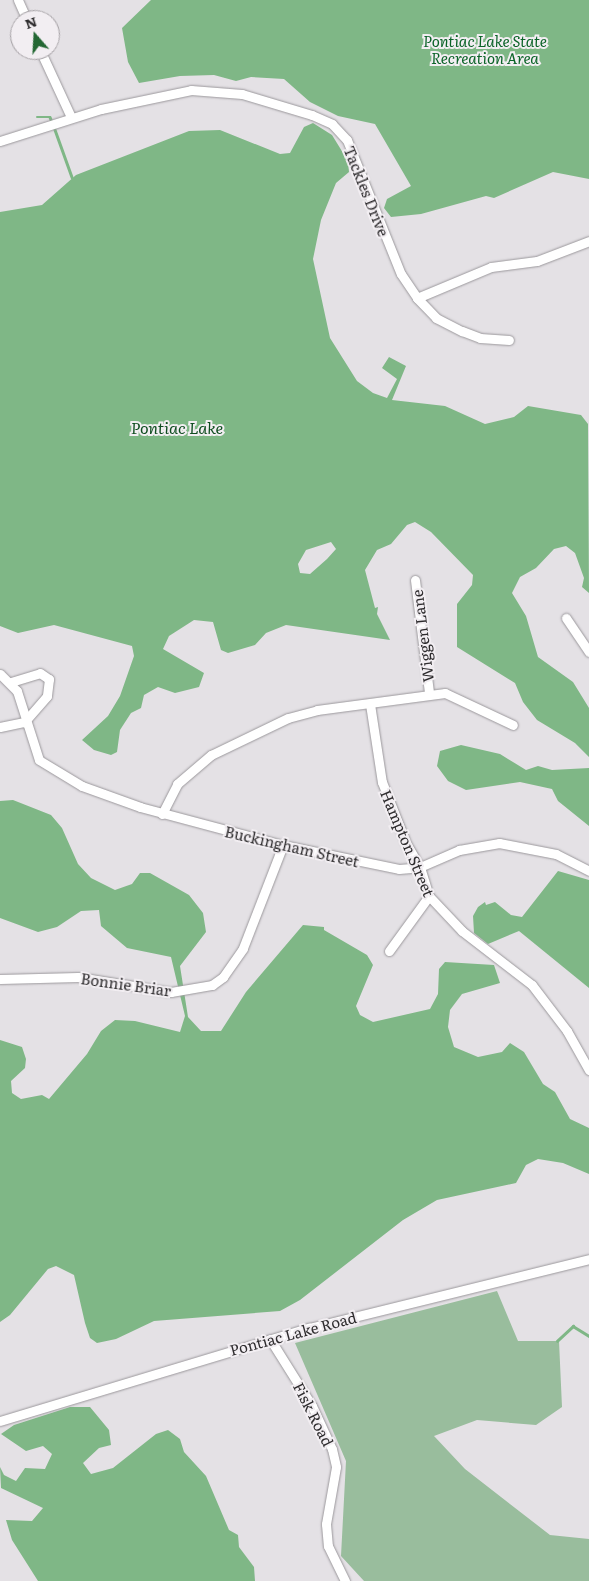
<!DOCTYPE html>
<style>
body{margin:0}
#map{position:relative;width:589px;height:1581px;overflow:hidden;background:#e4e1e5;font-family:Literata,serif}
div>[style]{position:absolute}
.green>*{inset:0;background:#99bd9d}
.water>*{inset:0;background:#7fb786}
.stream>*{height:2.5px;margin:-1.25px;padding:0 1.25px;transform-origin:1.25px;border-radius:1.25px;background:#7fb786}
.roads{filter:drop-shadow(0 0 1px #9b989c) drop-shadow(0 0 1px #9b989c)}
.street>*{height:9px;margin:-4.5px;padding:0 4.5px;transform-origin:4.5px;border-radius:4.5px;background:#fff}
span{translate:-50% -50%;white-space:nowrap;text-align:center;line-height:1.15;-webkit-text-stroke:4px #f2eef2;paint-order:stroke}
.park-label{font-size:15px;color:#0a6327;font-style:italic}
.street-label{font-size:15px;color:#2e2c2e}
.water-label{font-size:16px;color:#0e4d1f;font-style:italic}
.north{position:absolute;left:10px;top:10px;width:50px;height:50px;box-sizing:border-box;background:#f2eef2;border:1px solid #a4a0a4;border-radius:50%;rotate:341deg;font-size:14px;font-weight:700;line-height:20px;text-align:center;color:#2e2c2e}
.north::after{content:'';display:block;margin:auto;width:18px;height:22px;background:#236733;clip-path:polygon(50% 0,100% 100%,50% 72%,0 100%)}
</style>
<div id="map">
<div class="green">
<i style="clip-path:polygon(497px 1291px,518px 1341px,559px 1341px,562px 1407px,536px 1425px,477px 1420px,434px 1436px,465px 1469px,550px 1535px,589px 1539px,589px 1581px,364px 1581px,341px 1556px,346px 1461px,295px 1343px)"></i>
</div>
<div class="water">
<i style="clip-path:polygon(151px 0,589px 0,589px 179px,553px 172px,494px 198px,486px 196px,421px 214px,391px 217px,384px 208px,387px 199px,411px 186px,375px 124px,338px 116px,310px 102px,284px 79px,251px 77px,236px 81px,214px 75px,180px 76px,139px 83px,128px 62px,122px 28px)"></i>
<i style="clip-path:polygon(evenodd,313px 123px,332px 135px,348px 161px,349px 172px,336px 183px,321px 220px,313px 259px,330px 338px,357px 381px,373px 393px,387px 398px,397px 379px,382px 368px,389px 357px,406px 366px,392px 400px,445px 406px,485px 424px,514px 417px,528px 406px,581px 415px,588px 424px,589px 593px,582px 587px,584px 578px,575px 553px,566px 546px,554px 549px,536px 568px,520px 577px,512px 593px,526px 616px,538px 657px,573px 682px,589px 708px,589px 757px,575px 743px,537px 720px,523px 702px,515px 683px,457px 647px,457px 604px,472px 585px,473px 575px,431px 532px,415px 522px,407px 525px,391px 544px,377px 550px,365px 570px,375px 608px,378px 607px,377px 614px,390px 640px,286px 625px,266px 633px,255px 645px,228px 653px,221px 650px,213px 622px,194px 620px,169px 636px,163px 649px,204px 673px,199px 687px,175px 693px,158px 687px,144px 695px,141px 708px,131px 713px,120px 730px,117px 752px,111px 755px,94px 750px,82px 740px,108px 716px,120px 696px,134px 656px,132px 646px,54px 625px,18px 633px,0 626px,0 212px,42px 205px,76px 175px,189px 131px,220px 130px,280px 154px,290px 153px,304px 127px,313px 123px,331px 542px,336px 549px,327px 559px,310px 574px,300px 573px,298px 564px,306px 550px,331px 542px)"></i>
<i style="clip-path:polygon(461px 745px,500px 754px,526px 770px,538px 766px,552px 770px,589px 768px,589px 826px,558px 801px,552px 789px,520px 782px,466px 790px,448px 781px,437px 766px,440px 751px)"></i>
<i style="clip-path:polygon(13px 800px,51px 815px,62px 828px,78px 864px,91px 878px,115px 890px,132px 884px,140px 873px,150px 873px,189px 895px,203px 913px,206px 932px,180px 966px,188px 1017px,201px 1031px,221px 1031px,246px 992px,303px 925px,324px 927px,324px 930px,367px 955px,373px 965px,356px 1006px,360px 1015px,373px 1022px,430px 1009px,438px 994px,439px 969px,445px 962px,494px 965px,500px 983px,462px 994px,450px 1010px,448px 1027px,454px 1047px,478px 1057px,502px 1052px,510px 1043px,524px 1052px,543px 1084px,555px 1092px,570px 1119px,589px 1128px,589px 1174px,563px 1163px,538px 1159px,526px 1165px,516px 1183px,437px 1200px,403px 1220px,300px 1300px,280px 1311px,154px 1321px,116px 1339px,97px 1343px,90px 1338px,85px 1323px,74px 1275px,56px 1266px,48px 1269px,10px 1315px,0 1322px,0 1040px,22px 1047px,26px 1059px,25px 1068px,11px 1081px,12px 1093px,21px 1099px,42px 1095px,49px 1099px,87px 1054px,101px 1031px,115px 1020px,135px 1021px,180px 1032px,185px 1016px,171px 957px,127px 948px,101px 926px,99px 910px,81px 911px,57px 927px,38px 932px,0 918px,0 801px)"></i>
<i style="clip-path:polygon(558px 871px,589px 880px,589px 988px,519px 931px,488px 944px,474px 933px,473px 916px,478px 907px,485px 902px,486px 905px,495px 902px,511px 915px,522px 917px)"></i>
<i style="clip-path:polygon(70px 1407px,90px 1407px,109px 1430px,111px 1445px,99px 1448px,83px 1463px,91px 1474px,113px 1468px,156px 1434px,168px 1430px,180px 1439px,184px 1452px,206px 1476px,229px 1530px,238px 1535px,239px 1547px,254px 1567px,255px 1581px,38px 1581px,12px 1540px,6px 1520px,32px 1521px,43px 1508px,1px 1488px,0 1467px,4px 1475px,16px 1481px,25px 1468px,45px 1469px,52px 1454px,43px 1446px,26px 1451px,1px 1434px,14px 1425px)"></i>
</div>
<div class="stream">
<i style="left:37px;top:117px;width:13px"></i>
<i style="left:50px;top:117px;width:5px;rotate:68deg"></i>
<i style="left:54px;top:127px;width:53px;rotate:70.2deg"></i>
<i style="left:557px;top:1341px;width:22px;rotate:-43deg"></i>
<i style="left:573px;top:1326px;width:19px;rotate:32deg"></i>
</div>
<div class="roads">
<div class="street">
<i style="left:18px;top:0;width:22px;rotate:66deg"></i>
<i style="left:40px;top:50px;width:74px;rotate:65.2deg"></i>
<i style="left:0;top:141px;width:106px;rotate:-17.6deg"></i>
<i style="left:101px;top:109px;width:92px;rotate:-11.9deg"></i>
<i style="left:191px;top:90px;width:51px;rotate:4.5deg"></i>
<i style="left:242px;top:94px;width:73px;rotate:16.7deg"></i>
<i style="left:312px;top:115px;width:22px;rotate:24deg"></i>
<i style="left:332px;top:124px;width:22px;rotate:47deg"></i>
<i style="left:347px;top:140px;width:144px;rotate:68.1deg"></i>
<i style="left:401px;top:274px;width:29px;rotate:56deg"></i>
<i style="left:417px;top:298px;width:28px;rotate:46deg"></i>
<i style="left:436px;top:318px;width:29px;rotate:27deg"></i>
<i style="left:462px;top:331px;width:19px;rotate:21deg"></i>
<i style="left:480px;top:338px;width:29px;rotate:4deg"></i>
<i style="left:417px;top:298px;width:80px;rotate:-22.7deg"></i>
<i style="left:491px;top:267px;width:46px;rotate:-7.4deg"></i>
<i style="left:537px;top:261px;width:56px;rotate:-21deg"></i>
<i style="left:415px;top:580px;width:114px;rotate:82.9deg"></i>
<i style="left:566px;top:618px;width:41px;rotate:55.9deg"></i>
<i style="left:0;top:674px;width:24px;rotate:45deg"></i>
<i style="left:17px;top:691px;width:72px;rotate:72.3deg"></i>
<i style="left:39px;top:760px;width:50px;rotate:31.2deg"></i>
<i style="left:82px;top:786px;width:62px;rotate:19.9deg"></i>
<i style="left:140px;top:807px;width:148px;rotate:14.9deg"></i>
<i style="left:283px;top:845px;width:118px;rotate:11.7deg"></i>
<i style="left:399px;top:869px;width:21px;rotate:-5deg"></i>
<i style="left:420px;top:867px;width:43px;rotate:-23.6deg"></i>
<i style="left:459px;top:850px;width:41px;rotate:-9.9deg"></i>
<i style="left:499px;top:843px;width:58px;rotate:10.9deg"></i>
<i style="left:556px;top:854px;width:37px;rotate:27deg"></i>
<i style="left:11px;top:682px;width:30px;rotate:-17deg"></i>
<i style="left:40px;top:673px;width:11px;rotate:34deg"></i>
<i style="left:49px;top:679px;width:17px;rotate:97deg"></i>
<i style="left:47px;top:696px;width:35px;rotate:131deg"></i>
<i style="left:370px;top:704px;width:79px;rotate:81.3deg"></i>
<i style="left:382px;top:782px;width:66px;rotate:68.5deg"></i>
<i style="left:406px;top:843px;width:28px;rotate:60deg"></i>
<i style="left:420px;top:867px;width:30px;rotate:73deg"></i>
<i style="left:429px;top:896px;width:48px;rotate:46.7deg"></i>
<i style="left:462px;top:931px;width:88px;rotate:37.6deg"></i>
<i style="left:532px;top:985px;width:58px;rotate:52.7deg"></i>
<i style="left:567px;top:1031px;width:45px;rotate:60.6deg"></i>
<i style="left:0;top:727px;width:25px;rotate:-12deg"></i>
<i style="left:162px;top:814px;width:34px;rotate:-63deg"></i>
<i style="left:177px;top:784px;width:45px;rotate:-40.5deg"></i>
<i style="left:211px;top:755px;width:85px;rotate:-25.7deg"></i>
<i style="left:288px;top:718px;width:30px;rotate:-15deg"></i>
<i style="left:317px;top:710px;width:129px;rotate:-7.6deg"></i>
<i style="left:445px;top:693px;width:75px;rotate:25.2deg"></i>
<i style="left:389px;top:951px;width:68px;rotate:-54deg"></i>
<i style="left:0;top:979px;width:78px;rotate:-1.5deg"></i>
<i style="left:78px;top:977px;width:94px;rotate:9.2deg"></i>
<i style="left:171px;top:992px;width:42px;rotate:-9.7deg"></i>
<i style="left:212px;top:985px;width:14px;rotate:-36deg"></i>
<i style="left:223px;top:977px;width:35px;rotate:-55deg"></i>
<i style="left:243px;top:948px;width:110px;rotate:-68.8deg"></i>
<i style="left:270px;top:1339px;width:79px;rotate:57.9deg"></i>
<i style="left:312px;top:1406px;width:47px;rotate:65.1deg"></i>
<i style="left:332px;top:1449px;width:18px;rotate:77deg"></i>
<i style="left:336px;top:1467px;width:58px;rotate:100deg"></i>
<i style="left:326px;top:1524px;width:22px;rotate:85deg"></i>
<i style="left:328px;top:1546px;width:39px;rotate:64deg"></i>
<i style="left:0;top:1421px;width:323px;rotate:-16.8deg"></i>
<i style="left:309px;top:1328px;width:288px;rotate:-13.8deg"></i>
</div>
</div>
<div class="park-label">
<span style="left:485px;top:49px">Pontiac Lake State<br>Recreation Area</span>
</div>
<div class="street-label">
<span style="left:367px;top:191px;rotate:68deg">Tackles Drive</span>
<span style="left:422px;top:636px;rotate:-97deg">Wiggen Lane</span>
<span style="left:408px;top:843px;rotate:67deg">Hampton Street</span>
<span style="left:292px;top:846px;rotate:13deg">Buckingham Street</span>
<span style="left:126px;top:984px;rotate:8deg">Bonnie Briar</span>
<span style="left:293px;top:1333px;rotate:-15deg">Pontiac Lake Road</span>
<span style="left:314px;top:1414px;rotate:63deg">Fisk Road</span>
</div>
<div class="water-label">
<span style="left:177px;top:427px">Pontiac Lake</span>
</div>
<div class="north">N</div>
</div>
